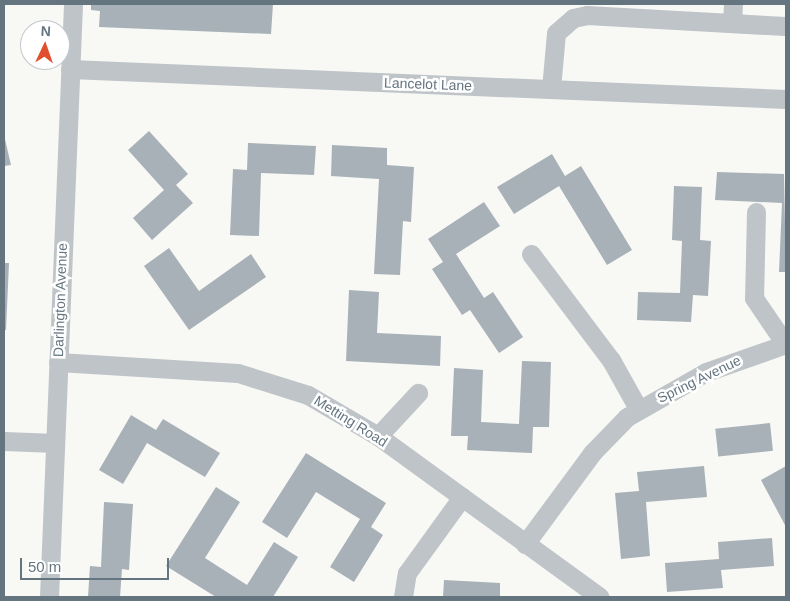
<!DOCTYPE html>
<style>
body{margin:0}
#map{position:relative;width:790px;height:601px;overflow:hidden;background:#f8f8f5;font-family:Helvetica,sans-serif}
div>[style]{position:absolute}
.building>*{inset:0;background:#a8b1b7;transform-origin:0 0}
.minor>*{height:19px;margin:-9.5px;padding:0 9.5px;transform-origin:9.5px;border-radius:9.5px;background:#bfc4c8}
span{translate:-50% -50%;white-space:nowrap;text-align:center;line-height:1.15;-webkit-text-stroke:5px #fff;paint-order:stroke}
.street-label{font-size:14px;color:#647580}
.frame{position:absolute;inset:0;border:5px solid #647580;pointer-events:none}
.north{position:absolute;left:20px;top:20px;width:50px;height:50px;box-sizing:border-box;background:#fff;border:1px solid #c1c8cc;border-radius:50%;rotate:3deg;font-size:14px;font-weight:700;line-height:20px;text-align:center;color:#647580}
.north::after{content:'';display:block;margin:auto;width:18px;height:22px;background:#e0502e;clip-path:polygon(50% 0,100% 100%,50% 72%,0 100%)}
.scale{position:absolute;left:20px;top:558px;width:149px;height:22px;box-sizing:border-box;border:2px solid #647580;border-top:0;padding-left:6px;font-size:15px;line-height:18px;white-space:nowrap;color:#647580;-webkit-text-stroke:4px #fff;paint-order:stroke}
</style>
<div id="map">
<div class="building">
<i style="clip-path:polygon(91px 4px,273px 4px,271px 34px,99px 27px,100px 11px,91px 10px)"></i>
<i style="clip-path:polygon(149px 131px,188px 174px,176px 185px,193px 203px,152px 240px,133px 218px,164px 190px,128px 150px)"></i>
<i style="clip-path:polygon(4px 135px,11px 165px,4px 166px)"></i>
<i style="clip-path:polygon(248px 143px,316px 146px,314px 175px,261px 173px,259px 236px,230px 235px,233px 169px,247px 170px)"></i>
<i style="clip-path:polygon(332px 145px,387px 148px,387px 165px,414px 167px,411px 222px,403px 221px,400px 275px,374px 274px,379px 179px,331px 176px)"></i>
<i style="clip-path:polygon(552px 154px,565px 176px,581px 166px,632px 250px,607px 265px,559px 186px,514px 214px,497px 187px)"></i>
<i style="clip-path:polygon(717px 172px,784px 174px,786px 272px,779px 272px,782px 203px,715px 200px)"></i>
<i style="clip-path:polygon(674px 186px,702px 187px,700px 240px,711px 241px,708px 296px,693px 295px,691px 322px,637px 320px,638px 292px,680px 293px,682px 241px,672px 240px)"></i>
<i style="clip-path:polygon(484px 202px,500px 226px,456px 254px,484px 298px,493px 292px,523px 337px,499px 353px,470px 310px,462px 315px,432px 269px,443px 262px,428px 239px)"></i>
<i style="clip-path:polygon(169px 248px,199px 291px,251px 254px,266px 277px,189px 330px,144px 266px)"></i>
<i style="clip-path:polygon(4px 263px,9px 263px,6px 330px,4px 330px)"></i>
<i style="clip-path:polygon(349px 290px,379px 292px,377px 333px,441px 336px,440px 366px,346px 361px)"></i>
<i style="clip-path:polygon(522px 361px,551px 362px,549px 427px,533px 427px,532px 453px,467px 450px,468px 436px,451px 436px,454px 368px,483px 370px,481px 422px,519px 424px)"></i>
<i style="clip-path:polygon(131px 415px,156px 430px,163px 419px,220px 453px,205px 477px,147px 443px,123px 484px,99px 470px)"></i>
<i style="left:770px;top:423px;width:28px;height:55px;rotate:84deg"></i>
<i style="clip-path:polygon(306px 453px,386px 503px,371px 527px,383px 535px,354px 582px,330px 567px,360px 519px,316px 492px,287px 538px,262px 522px)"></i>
<i style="clip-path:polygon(704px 466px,707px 497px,646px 502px,650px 556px,621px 559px,615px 493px,639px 491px,637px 472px)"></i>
<i style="clip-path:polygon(786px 466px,786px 527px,761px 480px)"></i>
<i style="clip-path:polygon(216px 487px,240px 502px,205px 558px,247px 585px,274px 542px,298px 557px,273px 597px,216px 597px,166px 566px)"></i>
<i style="clip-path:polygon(104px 502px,133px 504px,129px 570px,122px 569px,120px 597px,88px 597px,90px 566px,101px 567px)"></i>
<i style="clip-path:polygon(772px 538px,774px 566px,721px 570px,723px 588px,667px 592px,665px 563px,719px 559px,718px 542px)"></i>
<i style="clip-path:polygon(444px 580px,500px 583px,500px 597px,443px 597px)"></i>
</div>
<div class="minor">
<i style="left:732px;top:23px;width:19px;rotate:-87deg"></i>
<i style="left:70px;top:69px;width:717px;rotate:2.4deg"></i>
<i style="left:551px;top:89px;width:56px;rotate:-84.9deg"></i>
<i style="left:556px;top:33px;width:23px;rotate:-41deg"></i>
<i style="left:573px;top:18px;width:14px;rotate:-12deg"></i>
<i style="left:587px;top:15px;width:199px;rotate:3.2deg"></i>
<i style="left:756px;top:212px;width:86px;rotate:91.3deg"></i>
<i style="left:754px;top:298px;width:57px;rotate:55.8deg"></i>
<i style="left:531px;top:254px;width:133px;rotate:53deg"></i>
<i style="left:611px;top:360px;width:57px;rotate:60.8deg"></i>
<i style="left:58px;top:362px;width:180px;rotate:3.5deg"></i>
<i style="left:238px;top:373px;width:73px;rotate:17.4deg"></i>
<i style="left:308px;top:395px;width:81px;rotate:30.4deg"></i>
<i style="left:378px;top:436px;width:274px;rotate:36deg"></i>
<i style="left:378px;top:436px;width:59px;rotate:-47.1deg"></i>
<i style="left:4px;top:441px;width:51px;rotate:2.2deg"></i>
<i style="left:525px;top:544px;width:113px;rotate:-53.6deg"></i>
<i style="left:592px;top:453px;width:50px;rotate:-45.8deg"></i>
<i style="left:627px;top:417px;width:91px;rotate:-29.7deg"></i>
<i style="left:706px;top:372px;width:85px;rotate:-19.3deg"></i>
<i style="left:49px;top:597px;width:593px;rotate:-87.68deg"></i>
<i style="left:403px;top:597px;width:24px;rotate:-81deg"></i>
<i style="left:407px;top:573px;width:94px;rotate:-54.1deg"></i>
</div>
<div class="street-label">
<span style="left:428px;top:84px;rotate:2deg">Lancelot Lane</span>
<span style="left:60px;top:300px;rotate:-88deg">Darlington Avenue</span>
<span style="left:699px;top:379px;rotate:-26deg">Spring Avenue</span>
<span style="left:351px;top:421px;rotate:32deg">Metting Road</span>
</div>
<div class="frame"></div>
<div class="north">N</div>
<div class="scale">50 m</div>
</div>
